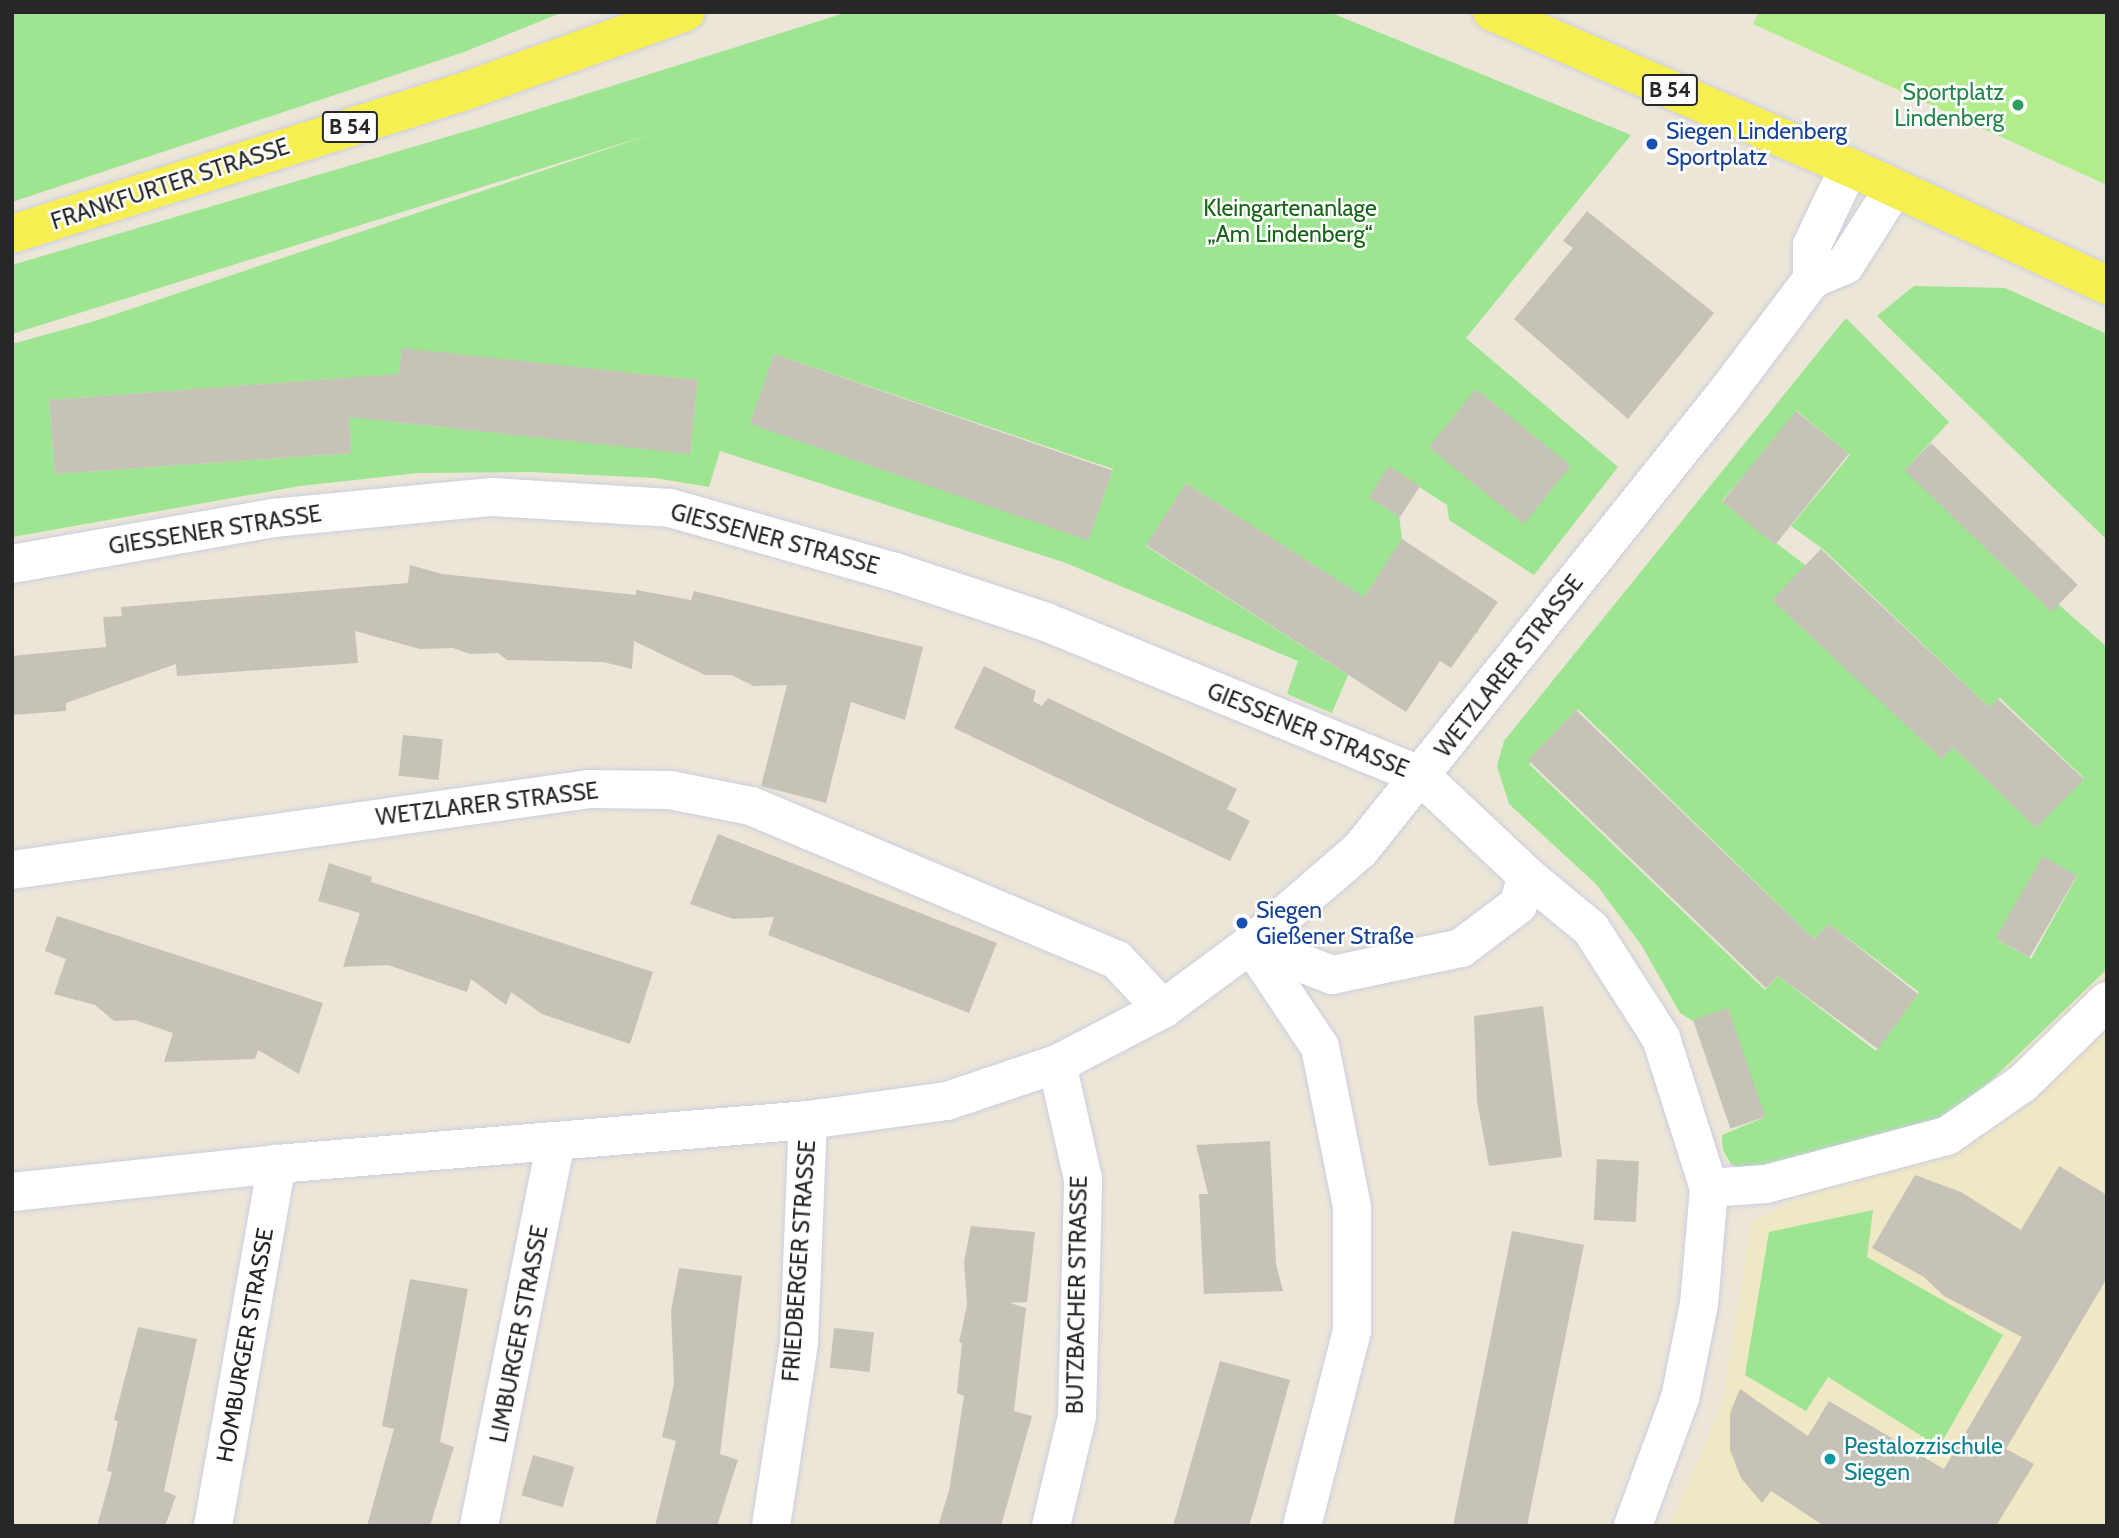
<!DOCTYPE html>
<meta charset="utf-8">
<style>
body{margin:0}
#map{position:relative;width:2119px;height:1538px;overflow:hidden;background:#ebe6d7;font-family:Cabin,sans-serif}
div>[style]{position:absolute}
.education>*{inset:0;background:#eee8c5}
.green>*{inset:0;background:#9de590}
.pitch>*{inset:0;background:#b1ed8b}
.building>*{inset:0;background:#c6c2b7;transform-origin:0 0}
.roads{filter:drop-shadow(0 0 2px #cdcde1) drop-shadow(0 0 2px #cdcde1)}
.minor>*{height:38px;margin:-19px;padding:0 19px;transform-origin:19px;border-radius:19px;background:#fff}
.major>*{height:38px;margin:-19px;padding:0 19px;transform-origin:19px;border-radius:19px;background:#f6ef51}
.dots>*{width:19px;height:19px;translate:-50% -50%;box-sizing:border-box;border:4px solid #fff;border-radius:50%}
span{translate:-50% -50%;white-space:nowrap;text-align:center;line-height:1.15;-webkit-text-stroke:5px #fff;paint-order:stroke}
.shield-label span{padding:2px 5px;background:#fff;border:2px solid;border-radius:5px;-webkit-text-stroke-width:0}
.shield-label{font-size:21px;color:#272727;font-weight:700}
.leisure-label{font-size:23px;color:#27864d}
.right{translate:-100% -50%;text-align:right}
.transit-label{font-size:23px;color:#164399}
.left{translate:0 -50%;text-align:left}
.street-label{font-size:23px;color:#272727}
.park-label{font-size:23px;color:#176516}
.culture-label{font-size:23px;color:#0d838f}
.frame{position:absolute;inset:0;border:14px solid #272727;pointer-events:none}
</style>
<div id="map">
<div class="education">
<i style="clip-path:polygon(2107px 969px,2107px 1526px,1670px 1526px,1723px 1401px,1752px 1222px,1949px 1121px)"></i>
</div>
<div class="green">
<i style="clip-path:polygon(12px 12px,563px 12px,464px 52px,12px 202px)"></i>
<i style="clip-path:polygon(evenodd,848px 12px,1329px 12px,1631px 135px,1466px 338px,1618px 467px,1534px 575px,1449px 520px,1447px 505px,1389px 467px,1369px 497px,1399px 516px,1402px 539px,1382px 571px,1479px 632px,1472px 635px,1384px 610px,1186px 483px,1146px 546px,1348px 675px,1332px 713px,1287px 694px,1298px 661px,1066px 563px,720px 451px,709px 487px,655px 478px,530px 472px,418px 473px,300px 486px,12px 537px,12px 344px,95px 321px,655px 133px,12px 334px,12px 265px,484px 126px,848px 12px,402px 349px,698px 380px,690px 453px,394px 422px,402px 349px,848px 12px,774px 354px,1113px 469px,1089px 538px,751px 424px,774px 354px,848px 12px,346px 378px,351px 453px,55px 474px,49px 400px,346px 378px)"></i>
<i style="clip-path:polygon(1914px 286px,2005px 288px,2107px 334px,2107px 540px,1877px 316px)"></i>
<i style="clip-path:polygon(evenodd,1846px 318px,1949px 422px,1905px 470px,2107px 647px,2107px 969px,1949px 1121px,1745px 1170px,1731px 1164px,1723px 1150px,1722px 1135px,1765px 1117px,1728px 1009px,1693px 1021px,1680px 1013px,1642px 946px,1596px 884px,1509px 804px,1497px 766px,1504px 741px,1846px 318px,1796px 410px,1850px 455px,1791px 526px,1823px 549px,1989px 707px,2000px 698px,2084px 778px,2036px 828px,1953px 747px,1941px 759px,1805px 565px,1722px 501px,1797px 414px,1796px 410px,1846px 318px,1578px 709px,1814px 939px,1829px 924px,1919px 992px,1876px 1051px,1778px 976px,1765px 990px,1529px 764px,1578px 709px,1846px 318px,2043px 857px,2077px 876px,2031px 959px,1998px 940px,2043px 857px)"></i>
<i style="clip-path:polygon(1873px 1210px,1867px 1257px,2003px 1335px,1939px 1447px,1828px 1377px,1806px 1411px,1745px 1375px,1769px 1232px)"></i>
</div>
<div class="pitch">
<i style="clip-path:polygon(1759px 12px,2107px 12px,2107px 185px,1753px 24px)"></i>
</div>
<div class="building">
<i style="clip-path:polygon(1587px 211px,1714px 313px,1628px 419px,1514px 319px,1573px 248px,1563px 241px)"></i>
<i style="clip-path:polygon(402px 348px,698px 380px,690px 454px,349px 417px,351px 453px,55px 474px,49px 400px,399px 374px)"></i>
<i style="left:774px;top:354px;width:358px;height:74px;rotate:19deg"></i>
<i style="left:1476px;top:389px;width:122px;height:75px;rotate:39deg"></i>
<i style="left:1796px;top:411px;width:68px;height:117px;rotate:39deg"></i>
<i style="left:1931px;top:443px;width:204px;height:38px;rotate:44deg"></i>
<i style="left:1389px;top:466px;width:37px;height:37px;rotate:33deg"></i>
<i style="clip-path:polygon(1186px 483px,1364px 597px,1402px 539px,1498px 602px,1451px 668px,1440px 661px,1406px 712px,1146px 545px)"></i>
<i style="clip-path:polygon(1821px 549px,1989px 707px,1998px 699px,2084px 779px,2036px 828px,1953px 747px,1942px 759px,1772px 600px)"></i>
<i style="clip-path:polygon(410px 565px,442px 574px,636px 595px,636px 590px,691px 600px,694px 591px,923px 647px,905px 720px,851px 702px,826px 803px,761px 786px,787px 685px,754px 686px,731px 675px,705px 675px,634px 641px,632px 669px,603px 662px,507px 660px,498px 653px,470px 654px,453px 648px,420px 649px,355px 631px,358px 663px,177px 676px,176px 664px,66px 703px,66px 711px,12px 715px,12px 656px,106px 647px,103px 617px,122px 616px,121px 607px,408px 583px)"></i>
<i style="clip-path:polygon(984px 666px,1036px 691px,1033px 701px,1042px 706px,1048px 698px,1237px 789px,1227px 809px,1250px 821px,1230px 861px,954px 728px)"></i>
<i style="clip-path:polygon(1576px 710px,1814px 939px,1829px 924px,1918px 994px,1878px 1049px,1778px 976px,1766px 988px,1528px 760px)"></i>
<i style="left:403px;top:735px;width:40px;height:41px;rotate:6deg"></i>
<i style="clip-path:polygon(718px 834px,997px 943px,969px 1013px,768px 935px,774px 917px,733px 919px,690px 904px)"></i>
<i style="left:2043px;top:856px;width:39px;height:95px;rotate:30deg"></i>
<i style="clip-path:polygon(329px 863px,372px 877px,371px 882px,653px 972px,630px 1044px,542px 1014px,511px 992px,506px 1005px,471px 979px,467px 992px,388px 965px,343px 967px,360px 913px,318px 901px)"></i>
<i style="clip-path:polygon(57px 916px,323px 1003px,299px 1074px,258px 1050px,255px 1059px,164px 1062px,173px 1033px,135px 1020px,114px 1021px,95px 1005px,54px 994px,66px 959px,45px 951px)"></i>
<i style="clip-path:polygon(1543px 1006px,1562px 1157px,1489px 1166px,1477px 1101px,1474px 1016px)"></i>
<i style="left:1728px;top:1008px;width:115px;height:37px;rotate:71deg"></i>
<i style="clip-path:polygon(1270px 1141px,1276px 1264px,1283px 1291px,1204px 1294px,1199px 1194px,1208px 1194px,1196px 1145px)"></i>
<i style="left:1597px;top:1159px;width:42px;height:61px;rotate:3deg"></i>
<i style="clip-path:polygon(2059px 1166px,2107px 1195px,2107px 1278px,2006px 1449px,2034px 1464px,1996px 1526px,1824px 1526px,1771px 1491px,1762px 1503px,1741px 1478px,1730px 1450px,1730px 1413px,1740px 1389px,1808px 1436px,1829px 1401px,1944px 1469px,2022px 1337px,1944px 1296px,1924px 1277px,1872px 1248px,1915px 1175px,1961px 1192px,2021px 1230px)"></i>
<i style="clip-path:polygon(971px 1226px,1035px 1232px,1027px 1302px,1010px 1303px,1026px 1308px,1014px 1411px,1032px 1416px,1001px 1526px,938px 1526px,949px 1491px,964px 1396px,957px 1393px,962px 1343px,959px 1342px,967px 1305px,964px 1262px)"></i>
<i style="clip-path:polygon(1512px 1231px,1584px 1245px,1556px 1383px,1527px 1526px,1453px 1526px)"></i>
<i style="clip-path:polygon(679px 1268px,742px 1276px,720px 1454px,738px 1460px,717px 1526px,655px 1526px,676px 1441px,662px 1437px,674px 1384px,671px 1311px)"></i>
<i style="clip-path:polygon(410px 1279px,468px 1289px,440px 1442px,454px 1447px,430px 1526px,367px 1526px,394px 1429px,382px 1426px)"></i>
<i style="clip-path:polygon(138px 1327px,197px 1339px,164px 1491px,176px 1496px,165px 1526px,97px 1526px,112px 1472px,107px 1471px,118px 1421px,114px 1420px)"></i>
<i style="left:834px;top:1328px;width:40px;height:40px;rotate:6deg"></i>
<i style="clip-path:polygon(1220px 1361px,1290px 1380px,1254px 1510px,1249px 1526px,1173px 1526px)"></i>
<i style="left:533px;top:1455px;width:43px;height:42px;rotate:16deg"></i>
</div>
<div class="roads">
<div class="minor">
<i style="left:1812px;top:279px;width:34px;rotate:-90deg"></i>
<i style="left:1812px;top:245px;width:86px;rotate:-64.6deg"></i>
<i style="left:12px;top:564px;width:265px;rotate:-10deg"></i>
<i style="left:273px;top:518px;width:220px;rotate:-5.5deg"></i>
<i style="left:492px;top:497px;width:178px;rotate:3.5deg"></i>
<i style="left:670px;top:508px;width:234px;rotate:15.9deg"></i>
<i style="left:895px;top:572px;width:159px;rotate:18.3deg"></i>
<i style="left:1046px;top:622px;width:405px;rotate:22.3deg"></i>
<i style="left:1421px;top:776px;width:146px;rotate:43.3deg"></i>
<i style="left:1527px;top:876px;width:83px;rotate:39.6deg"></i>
<i style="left:1591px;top:929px;width:130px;rotate:57.3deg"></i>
<i style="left:1661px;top:1038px;width:157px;rotate:72.3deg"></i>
<i style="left:1709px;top:1188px;width:116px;rotate:94.9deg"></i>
<i style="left:1699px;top:1304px;width:96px;rotate:101.4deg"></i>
<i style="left:1680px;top:1398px;width:136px;rotate:110.2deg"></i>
<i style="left:12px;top:870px;width:584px;rotate:-7.98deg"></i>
<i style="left:590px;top:789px;width:80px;rotate:0.7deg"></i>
<i style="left:670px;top:790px;width:83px;rotate:11.2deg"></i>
<i style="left:751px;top:806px;width:397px;rotate:22.8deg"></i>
<i style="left:1117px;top:960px;width:67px;rotate:46.8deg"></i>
<i style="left:1251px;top:944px;width:124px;rotate:56.2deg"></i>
<i style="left:1320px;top:1047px;width:163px;rotate:78.7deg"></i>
<i style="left:1352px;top:1207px;width:124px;rotate:90deg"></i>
<i style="left:1352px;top:1331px;width:201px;rotate:104.4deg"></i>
<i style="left:1251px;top:944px;width:87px;rotate:20.9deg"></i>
<i style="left:1332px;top:975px;width:132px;rotate:-11.8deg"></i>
<i style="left:1461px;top:948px;width:71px;rotate:-37deg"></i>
<i style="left:1518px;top:905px;width:30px;rotate:-73deg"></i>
<i style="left:1709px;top:1188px;width:57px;rotate:-4deg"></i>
<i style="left:1766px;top:1184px;width:187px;rotate:-14.9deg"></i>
<i style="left:1947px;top:1136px;width:93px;rotate:-34.9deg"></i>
<i style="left:2023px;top:1083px;width:117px;rotate:-44.3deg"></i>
<i style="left:12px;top:1192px;width:266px;rotate:-6deg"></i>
<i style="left:277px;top:1164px;width:533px;rotate:-4.74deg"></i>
<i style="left:808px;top:1120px;width:140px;rotate:-7.8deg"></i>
<i style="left:947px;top:1101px;width:116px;rotate:-18.6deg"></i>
<i style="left:1057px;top:1064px;width:119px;rotate:-27.4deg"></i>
<i style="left:1163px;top:1009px;width:109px;rotate:-36.5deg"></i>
<i style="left:1251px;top:944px;width:144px;rotate:-40.8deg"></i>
<i style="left:1360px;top:850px;width:587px;rotate:-51.29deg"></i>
<i style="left:1727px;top:392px;width:141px;rotate:-53deg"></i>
<i style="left:1812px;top:279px;width:36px;rotate:-23deg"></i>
<i style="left:1845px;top:265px;width:91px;rotate:-57.5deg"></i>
<i style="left:213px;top:1526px;width:368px;rotate:-80deg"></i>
<i style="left:479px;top:1526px;width:392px;rotate:-78.7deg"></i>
<i style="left:771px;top:1526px;width:186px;rotate:-81.3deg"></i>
<i style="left:799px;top:1342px;width:222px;rotate:-87.7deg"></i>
<i style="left:1051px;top:1526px;width:113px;rotate:-76.7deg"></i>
<i style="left:1077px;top:1416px;width:237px;rotate:-88.5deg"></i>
<i style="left:1083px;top:1179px;width:118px;rotate:-102.7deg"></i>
</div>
<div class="major">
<i style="left:1492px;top:12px;width:389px;rotate:23.5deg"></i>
<i style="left:1849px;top:167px;width:284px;rotate:24.6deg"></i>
<i style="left:12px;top:234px;width:481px;rotate:-17.5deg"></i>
<i style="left:471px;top:89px;width:228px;rotate:-19.7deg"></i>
</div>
</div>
<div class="dots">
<i style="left:2018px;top:105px;background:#2e9e5b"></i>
<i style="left:1652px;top:144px;background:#1a4fb4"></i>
<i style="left:1242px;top:923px;background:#1a4fb4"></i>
<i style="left:1830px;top:1459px;background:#0f9aa8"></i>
</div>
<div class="shield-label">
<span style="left:1670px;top:90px">B 54</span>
<span style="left:350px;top:127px">B 54</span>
</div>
<div class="leisure-label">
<span class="right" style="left:2004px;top:105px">Sportplatz<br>Lindenberg</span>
</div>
<div class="transit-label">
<span class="left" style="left:1666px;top:144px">Siegen Lindenberg<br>Sportplatz</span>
<span class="left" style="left:1256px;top:923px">Siegen<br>Gießener Straße</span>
</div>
<div class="street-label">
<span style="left:170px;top:184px;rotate:-18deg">FRANKFURTER STRASSE</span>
<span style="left:215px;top:530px;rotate:-9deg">GIESSENER STRASSE</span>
<span style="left:775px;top:539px;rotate:15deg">GIESSENER STRASSE</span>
<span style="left:1509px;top:666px;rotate:-52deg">WETZLARER STRASSE</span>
<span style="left:1308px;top:730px;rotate:22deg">GIESSENER STRASSE</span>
<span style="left:487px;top:804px;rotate:-7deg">WETZLARER STRASSE</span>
<span style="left:799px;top:1261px;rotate:-86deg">FRIEDBERGER STRASSE</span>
<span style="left:1077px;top:1295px;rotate:-89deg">BUTZBACHER STRASSE</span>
<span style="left:519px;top:1334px;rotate:-79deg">LIMBURGER STRASSE</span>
<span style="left:245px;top:1345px;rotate:-80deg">HOMBURGER STRASSE</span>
</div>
<div class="park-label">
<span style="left:1290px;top:221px">Kleingartenanlage<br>„Am Lindenberg“</span>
</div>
<div class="culture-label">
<span class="left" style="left:1844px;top:1459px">Pestalozzischule<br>Siegen</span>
</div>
<div class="frame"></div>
</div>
